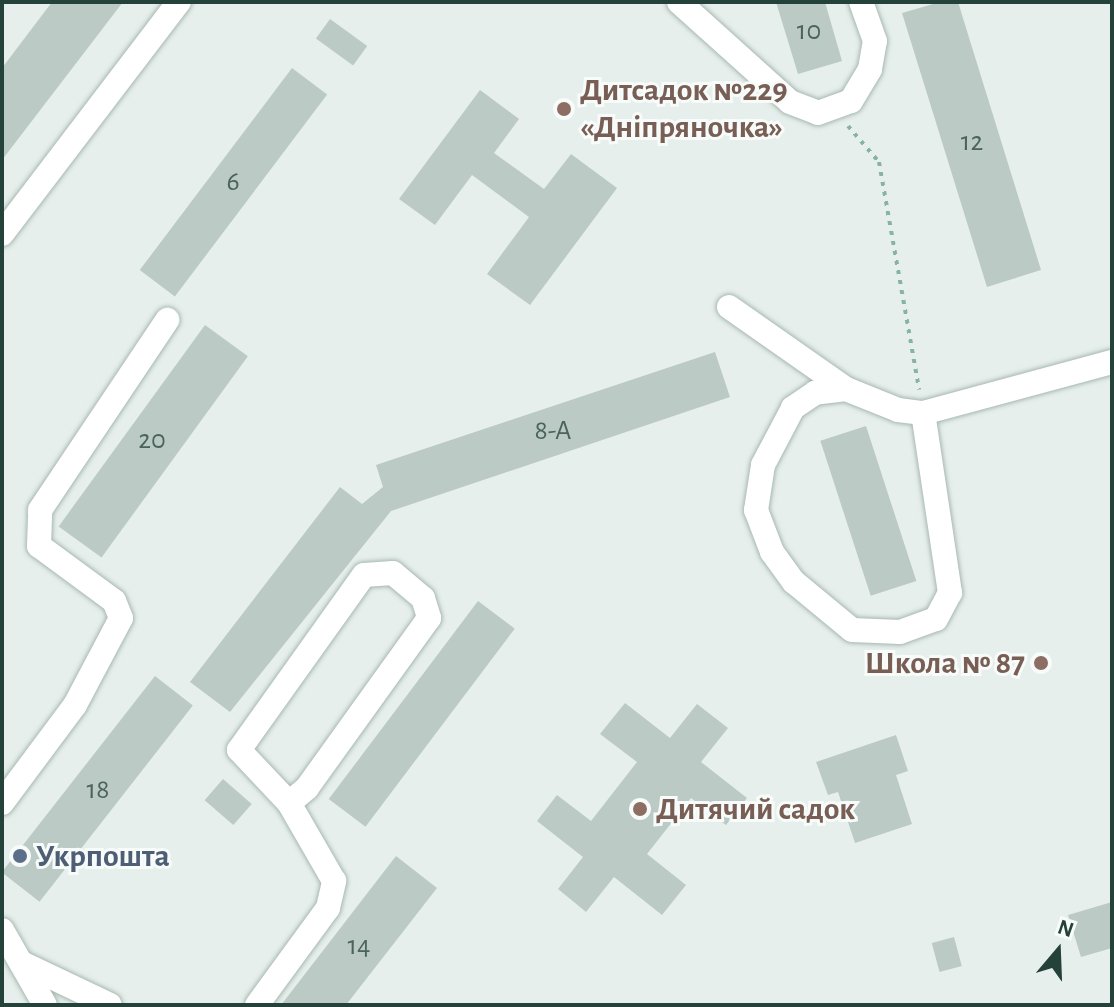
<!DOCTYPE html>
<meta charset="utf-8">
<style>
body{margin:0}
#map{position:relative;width:1114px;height:1007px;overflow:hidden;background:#e6efeb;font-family:"Alegreya Sans",sans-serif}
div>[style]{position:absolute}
.building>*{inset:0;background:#bbcac4;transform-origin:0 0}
.path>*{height:4px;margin-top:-2px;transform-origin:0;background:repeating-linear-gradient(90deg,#86b3a5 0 4px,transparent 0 10px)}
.roads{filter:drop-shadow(0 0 2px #a8b8b2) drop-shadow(0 0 2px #a8b8b2)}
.minor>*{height:24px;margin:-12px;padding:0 12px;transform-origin:12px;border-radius:12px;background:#fff}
.dots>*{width:22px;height:22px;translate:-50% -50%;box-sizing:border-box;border:4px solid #f7fbf9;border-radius:50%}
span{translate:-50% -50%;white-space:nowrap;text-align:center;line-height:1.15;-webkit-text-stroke:6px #f7fbf9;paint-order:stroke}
.number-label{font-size:28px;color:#4a645c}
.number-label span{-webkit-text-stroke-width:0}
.education-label{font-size:32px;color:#785e54;font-weight:700}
.left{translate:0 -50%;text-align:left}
.right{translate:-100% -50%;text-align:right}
.service-label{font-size:32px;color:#4e5e75;font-weight:700}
.frame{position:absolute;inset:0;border:4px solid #24423a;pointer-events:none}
.north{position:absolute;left:1018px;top:911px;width:80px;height:80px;-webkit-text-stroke:6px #f7fbf9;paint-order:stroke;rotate:19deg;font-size:22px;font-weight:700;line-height:32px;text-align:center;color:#24423a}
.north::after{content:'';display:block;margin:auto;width:28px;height:36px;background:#24423a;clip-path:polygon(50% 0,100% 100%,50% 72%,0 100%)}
</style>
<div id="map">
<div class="building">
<i style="clip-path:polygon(52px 2px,123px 2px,2px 160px,2px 68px)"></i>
<i style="clip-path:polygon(776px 2px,825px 2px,842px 61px,798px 74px)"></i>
<i style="clip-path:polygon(940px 2px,958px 2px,1041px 270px,987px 287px,902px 13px)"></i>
<i style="left:330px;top:19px;width:46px;height:24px;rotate:36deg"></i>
<i style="left:292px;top:68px;width:44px;height:253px;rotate:37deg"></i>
<i style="clip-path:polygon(480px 90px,519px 119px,494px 153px,544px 189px,571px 154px,617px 188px,530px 305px,487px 274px,529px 217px,472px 175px,435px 225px,399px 199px)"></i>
<i style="left:205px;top:325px;width:53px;height:249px;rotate:36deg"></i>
<i style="clip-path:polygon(715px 352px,730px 397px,391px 511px,230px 712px,190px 682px,340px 487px,362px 504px,383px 487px,376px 465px)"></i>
<i style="left:866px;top:426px;width:163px;height:48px;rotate:72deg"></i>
<i style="left:478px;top:601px;width:46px;height:248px;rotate:37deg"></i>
<i style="left:155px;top:676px;width:48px;height:249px;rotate:38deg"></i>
<i style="clip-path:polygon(625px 703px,670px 738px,697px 704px,728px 728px,701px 762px,747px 798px,726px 825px,691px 798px,647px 854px,686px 885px,662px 915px,614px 877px,586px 912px,558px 889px,583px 857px,537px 821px,557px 795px,591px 821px,637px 762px,600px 734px)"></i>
<i style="clip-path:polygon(896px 735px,908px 771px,896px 775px,912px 824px,855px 843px,838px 792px,828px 795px,816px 762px)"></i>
<i style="left:223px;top:779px;width:38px;height:28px;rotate:41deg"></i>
<i style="clip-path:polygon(396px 856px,437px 888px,346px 1005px,281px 1005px)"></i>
<i style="clip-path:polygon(1112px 902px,1112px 948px,1081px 957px,1068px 915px)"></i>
<i style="left:954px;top:937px;width:30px;height:23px;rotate:75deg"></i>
</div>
<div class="path">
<i style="left:848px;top:126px;width:48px;rotate:49.3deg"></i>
<i style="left:879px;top:162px;width:231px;rotate:80deg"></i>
</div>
<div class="roads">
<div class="minor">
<i style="left:679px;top:2px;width:149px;rotate:42deg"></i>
<i style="left:790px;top:102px;width:30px;rotate:21deg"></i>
<i style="left:818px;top:113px;width:35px;rotate:-20deg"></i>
<i style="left:851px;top:101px;width:37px;rotate:-59deg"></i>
<i style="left:870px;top:69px;width:28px;rotate:-80deg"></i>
<i style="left:875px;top:41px;width:41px;rotate:-109.7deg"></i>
<i style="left:2px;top:234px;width:292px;rotate:-52.7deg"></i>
<i style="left:729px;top:307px;width:143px;rotate:35deg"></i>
<i style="left:846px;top:389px;width:56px;rotate:22deg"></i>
<i style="left:898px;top:410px;width:25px;rotate:7deg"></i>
<i style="left:923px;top:413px;width:196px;rotate:-15.1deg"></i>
<i style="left:846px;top:389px;width:31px;rotate:173deg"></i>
<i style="left:815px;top:393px;width:27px;rotate:146deg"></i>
<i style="left:793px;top:408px;width:64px;rotate:117.8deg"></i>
<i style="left:763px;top:465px;width:46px;rotate:98.8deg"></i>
<i style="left:756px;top:510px;width:45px;rotate:69.1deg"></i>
<i style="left:772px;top:552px;width:37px;rotate:54deg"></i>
<i style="left:794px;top:582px;width:75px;rotate:39.6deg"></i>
<i style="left:852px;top:630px;width:48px;rotate:2.4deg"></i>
<i style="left:900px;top:632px;width:38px;rotate:-20deg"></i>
<i style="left:936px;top:619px;width:30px;rotate:-62deg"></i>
<i style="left:950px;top:593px;width:182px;rotate:-98.5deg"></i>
<i style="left:2px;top:803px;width:122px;rotate:-53.3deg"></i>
<i style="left:75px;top:705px;width:98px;rotate:-62.1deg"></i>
<i style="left:121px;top:618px;width:18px;rotate:-112deg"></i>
<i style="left:114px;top:601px;width:93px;rotate:-143.7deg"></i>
<i style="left:39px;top:546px;width:36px;rotate:-88deg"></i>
<i style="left:40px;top:510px;width:229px;rotate:-56.2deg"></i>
<i style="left:2px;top:930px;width:86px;rotate:60.2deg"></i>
<i style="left:24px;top:964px;width:95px;rotate:25.5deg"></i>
<i style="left:257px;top:1005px;width:120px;rotate:-53.8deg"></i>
<i style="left:328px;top:908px;width:28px;rotate:-77deg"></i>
<i style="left:334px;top:881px;width:90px;rotate:-120deg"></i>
<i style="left:289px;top:803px;width:73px;rotate:-133.3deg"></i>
<i style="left:239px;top:750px;width:215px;rotate:-54.5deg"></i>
<i style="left:364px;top:575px;width:29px;rotate:-4deg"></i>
<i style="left:393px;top:573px;width:39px;rotate:40deg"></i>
<i style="left:423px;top:598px;width:21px;rotate:73deg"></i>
<i style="left:429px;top:618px;width:209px;rotate:125.7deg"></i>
<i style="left:307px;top:788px;width:23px;rotate:140deg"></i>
</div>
</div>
<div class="dots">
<i style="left:564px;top:109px;background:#8d6e63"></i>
<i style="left:1041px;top:663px;background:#8d6e63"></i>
<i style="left:640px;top:809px;background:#8d6e63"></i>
<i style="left:20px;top:856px;background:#5c6f8a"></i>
</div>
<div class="number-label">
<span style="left:809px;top:31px">10</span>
<span style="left:972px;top:142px">12</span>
<span style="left:233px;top:182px">6</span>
<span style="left:553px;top:431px">8-А</span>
<span style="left:152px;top:440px">20</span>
<span style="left:98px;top:790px">18</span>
<span style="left:359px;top:946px">14</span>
</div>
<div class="education-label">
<span class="left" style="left:580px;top:109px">Дитсадок №229<br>«Дніпряночка»</span>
<span class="right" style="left:1025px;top:663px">Школа № 87</span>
<span class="left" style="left:656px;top:809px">Дитячий садок</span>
</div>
<div class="service-label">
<span class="left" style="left:36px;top:856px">Укрпошта</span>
</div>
<div class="frame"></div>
<div class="north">N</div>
</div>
